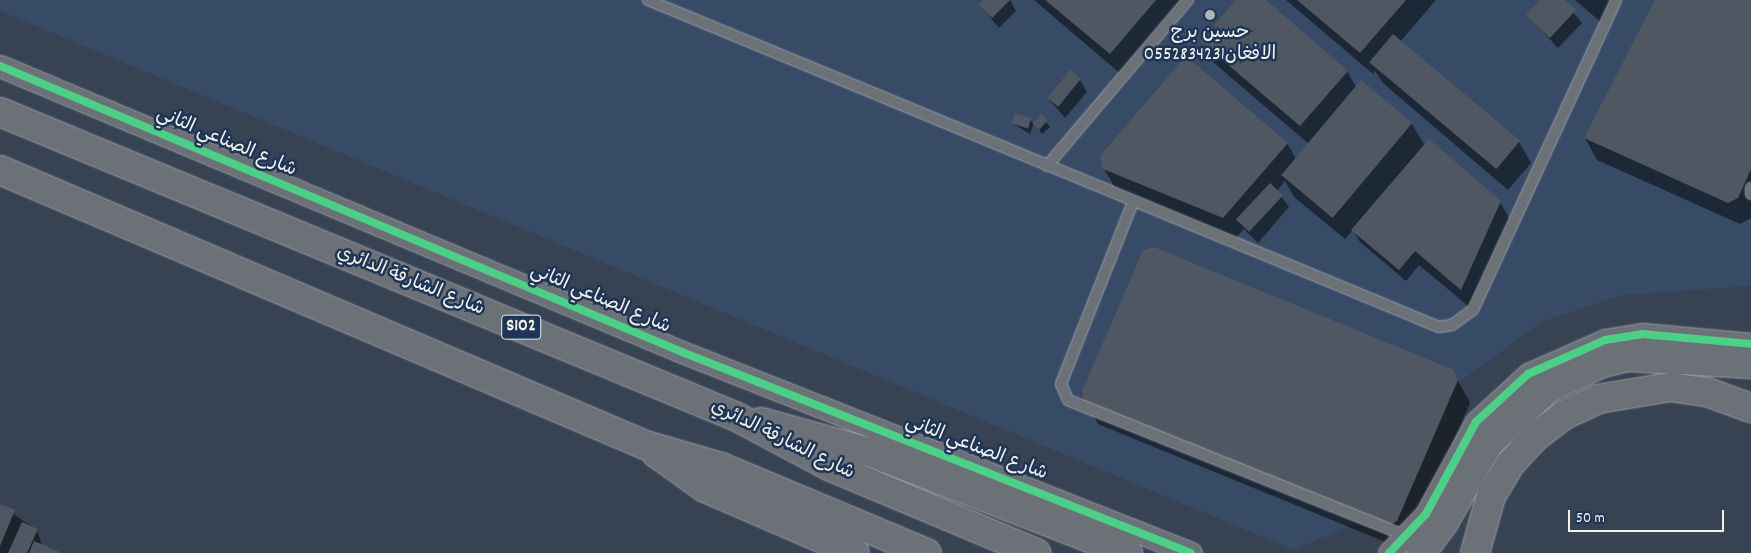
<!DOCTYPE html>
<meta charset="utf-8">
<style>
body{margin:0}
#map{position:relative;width:1751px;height:553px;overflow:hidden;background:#374253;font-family:Dekko,"Playpen Sans Arabic",sans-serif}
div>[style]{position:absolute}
.built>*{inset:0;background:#374b66}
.shadow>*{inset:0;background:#0007}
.building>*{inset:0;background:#4f5763;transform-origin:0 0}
.roads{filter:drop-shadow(0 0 1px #9da1a7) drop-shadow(0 0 1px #9da1a7)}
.lane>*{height:10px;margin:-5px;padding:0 5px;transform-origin:5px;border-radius:5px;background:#6c7177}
.street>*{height:21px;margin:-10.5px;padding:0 10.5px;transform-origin:10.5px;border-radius:10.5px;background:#6c7177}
.highway>*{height:28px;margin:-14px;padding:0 14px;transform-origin:14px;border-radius:14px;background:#6c7177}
.cycleway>*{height:8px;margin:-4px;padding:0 4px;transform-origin:4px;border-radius:4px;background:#4dcf88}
.dots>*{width:14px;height:14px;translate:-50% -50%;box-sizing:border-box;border:2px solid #1d3557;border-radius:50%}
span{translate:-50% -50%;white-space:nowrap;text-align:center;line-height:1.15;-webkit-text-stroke:5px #1d3557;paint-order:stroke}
.shield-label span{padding:1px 4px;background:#1d3557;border:1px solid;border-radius:4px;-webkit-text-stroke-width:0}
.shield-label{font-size:18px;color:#f4f1e8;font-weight:700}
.poi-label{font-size:19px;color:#f4f1e8}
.street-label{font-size:19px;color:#f4f1e8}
.scale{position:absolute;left:1568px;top:510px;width:156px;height:22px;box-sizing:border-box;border:2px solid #f4f1e8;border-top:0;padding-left:6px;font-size:15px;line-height:18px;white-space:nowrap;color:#f4f1e8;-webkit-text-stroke:4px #1d3557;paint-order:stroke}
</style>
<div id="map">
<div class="built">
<i style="clip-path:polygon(0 0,1751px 0,1751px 286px,1622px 295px,1541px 322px,1460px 382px,1379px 513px,1294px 550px,0 11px)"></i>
</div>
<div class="shadow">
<i style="clip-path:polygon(985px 0,1010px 0,1016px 11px,999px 28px,980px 5px)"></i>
<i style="clip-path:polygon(1034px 0,1186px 0,1122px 75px)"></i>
<i style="clip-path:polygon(1238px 0,1264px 0,1347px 71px,1356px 87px,1412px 124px,1425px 146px,1500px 202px,1512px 223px,1474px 311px,1419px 265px,1406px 281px,1360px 242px,1353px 230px,1345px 239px,1294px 197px,1285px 181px,1277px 191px,1289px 207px,1258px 243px,1244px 229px,1236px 238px,1117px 191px,1104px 169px,1287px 143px,1296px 159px,1309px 144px,1214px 63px,1202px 41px)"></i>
<i style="clip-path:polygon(1286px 0,1436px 0,1400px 42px,1519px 142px,1531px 163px,1508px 190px,1383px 83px,1375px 71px,1373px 74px)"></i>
<i style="clip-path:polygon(1541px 0,1563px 0,1582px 23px,1558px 48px,1528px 15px)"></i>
<i style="clip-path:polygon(1575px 0,1616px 0,1603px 24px)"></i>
<i style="clip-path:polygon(1656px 0,1751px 0,1751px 218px,1740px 224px,1597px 160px,1585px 138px)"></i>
<i style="clip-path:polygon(1080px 80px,1087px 92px,1065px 118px,1048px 98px)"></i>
<i style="clip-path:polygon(1041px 116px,1050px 127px,1042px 134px,1034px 123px,1030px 134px,1012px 123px,1030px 119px,1033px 124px)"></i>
<i style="clip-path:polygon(1453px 371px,1470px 403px,1409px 543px,1400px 548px,1098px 424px,1086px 402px)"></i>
<i style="clip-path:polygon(0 505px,37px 530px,42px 546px,59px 553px,0 553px)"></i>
</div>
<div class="building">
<i style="clip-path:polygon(983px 0,1010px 0,992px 18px,979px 5px)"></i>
<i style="clip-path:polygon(1045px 0,1156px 0,1110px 54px)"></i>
<i style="clip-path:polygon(1236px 0,1266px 0,1348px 71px,1300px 126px,1200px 41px)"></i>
<i style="clip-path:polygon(1297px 0,1406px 0,1360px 53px)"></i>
<i style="clip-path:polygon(1540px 0,1565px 0,1576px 10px,1550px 38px,1526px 15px)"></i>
<i style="clip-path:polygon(1655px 0,1751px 0,1751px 169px,1738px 198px,1728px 203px,1584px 138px)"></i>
<i style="left:1393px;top:34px;width:166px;height:37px;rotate:40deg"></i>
<i style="clip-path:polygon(1186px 56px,1288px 143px,1223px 218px,1103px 169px,1100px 156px)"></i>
<i style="left:1070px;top:70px;width:14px;height:36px;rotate:39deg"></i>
<i style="left:1361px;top:80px;width:67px;height:124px;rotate:40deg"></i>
<i style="left:1015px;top:113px;width:17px;height:11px;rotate:17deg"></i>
<i style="left:1041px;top:114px;width:9px;height:13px;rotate:41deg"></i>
<i style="clip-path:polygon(1429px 139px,1501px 201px,1461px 290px,1415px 251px,1399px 270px,1351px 230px)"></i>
<i style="left:1270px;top:183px;width:18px;height:50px;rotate:43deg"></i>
<i style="clip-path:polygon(1154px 247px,1454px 370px,1458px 380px,1397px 521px,1387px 527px,1084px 402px,1082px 391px,1143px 250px)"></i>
<i style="clip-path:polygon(0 504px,15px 510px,0 546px)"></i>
<i style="clip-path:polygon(22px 522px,38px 529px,27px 553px,8px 553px)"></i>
<i style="clip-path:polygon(34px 541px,62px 553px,29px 553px)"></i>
</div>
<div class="roads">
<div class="lane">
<i style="left:648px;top:0;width:856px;rotate:22.46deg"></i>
<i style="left:1439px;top:327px;width:13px;rotate:-9deg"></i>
<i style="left:1452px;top:325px;width:26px;rotate:-36deg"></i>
<i style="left:1473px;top:310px;width:341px;rotate:-65.2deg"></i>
<i style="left:1047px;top:166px;width:218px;rotate:-49.7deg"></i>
<i style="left:1751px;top:188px;width:6px;rotate:90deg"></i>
<i style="left:1133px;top:202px;width:196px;rotate:111.6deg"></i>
<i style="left:1061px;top:384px;width:17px;rotate:66deg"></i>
<i style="left:1068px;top:400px;width:365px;rotate:21.9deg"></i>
</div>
<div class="street">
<i style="left:0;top:66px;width:740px;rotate:22.75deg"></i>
<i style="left:682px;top:352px;width:547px;rotate:21.55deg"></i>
<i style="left:1389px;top:553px;width:54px;rotate:-46.5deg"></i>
<i style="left:1426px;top:514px;width:105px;rotate:-61.5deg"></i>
<i style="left:1476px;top:422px;width:71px;rotate:-42.7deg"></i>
<i style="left:1528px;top:374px;width:84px;rotate:-23.8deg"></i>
<i style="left:1605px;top:340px;width:37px;rotate:-9deg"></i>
<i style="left:1642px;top:334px;width:109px;rotate:5.2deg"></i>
</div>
<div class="highway">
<i style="left:0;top:112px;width:798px;rotate:22.48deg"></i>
<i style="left:737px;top:417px;width:104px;rotate:28deg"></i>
<i style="left:829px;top:466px;width:225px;rotate:22.8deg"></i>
<i style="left:0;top:170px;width:701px;rotate:23.09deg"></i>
<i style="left:645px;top:445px;width:79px;rotate:16.1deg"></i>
<i style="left:721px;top:467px;width:223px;rotate:22.7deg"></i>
<i style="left:761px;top:422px;width:112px;rotate:15.5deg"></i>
<i style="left:869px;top:452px;width:278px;rotate:21.3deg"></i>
<i style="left:656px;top:453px;width:60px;rotate:35.5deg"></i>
<i style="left:705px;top:488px;width:163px;rotate:23.4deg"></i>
<i style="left:1421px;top:553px;width:39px;rotate:-53deg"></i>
<i style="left:1444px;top:522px;width:91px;rotate:-60.3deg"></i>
<i style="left:1489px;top:443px;width:83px;rotate:-42.6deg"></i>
<i style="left:1550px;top:387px;width:57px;rotate:-24.8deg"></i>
<i style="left:1602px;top:363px;width:27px;rotate:-13deg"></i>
<i style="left:1628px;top:357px;width:123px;rotate:3.3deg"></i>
<i style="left:1475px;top:553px;width:59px;rotate:-74.3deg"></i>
<i style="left:1491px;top:496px;width:37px;rotate:-59deg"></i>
<i style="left:1510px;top:464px;width:37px;rotate:-47deg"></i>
<i style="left:1535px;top:437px;width:36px;rotate:-37deg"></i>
<i style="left:1564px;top:415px;width:38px;rotate:-25deg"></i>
<i style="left:1598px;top:399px;width:73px;rotate:-9.5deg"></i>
<i style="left:1670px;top:387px;width:37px;rotate:8deg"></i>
<i style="left:1707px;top:392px;width:47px;rotate:20deg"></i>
</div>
</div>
<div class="cycleway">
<i style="left:0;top:66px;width:740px;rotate:22.75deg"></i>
<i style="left:682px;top:352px;width:547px;rotate:21.55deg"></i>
<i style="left:1389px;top:553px;width:54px;rotate:-46.5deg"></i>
<i style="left:1426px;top:514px;width:105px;rotate:-61.5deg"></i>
<i style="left:1476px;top:422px;width:71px;rotate:-42.7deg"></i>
<i style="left:1528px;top:374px;width:84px;rotate:-23.8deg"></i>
<i style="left:1605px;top:340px;width:37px;rotate:-9deg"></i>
<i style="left:1642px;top:334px;width:109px;rotate:5.2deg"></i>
</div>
<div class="dots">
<i style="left:1210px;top:15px;background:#b2b4b4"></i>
</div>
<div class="shield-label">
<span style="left:521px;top:327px">S102</span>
</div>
<div class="poi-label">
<span style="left:1210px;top:45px">حسين برج<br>الافغان0552834231</span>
</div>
<div class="street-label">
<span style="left:226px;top:143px;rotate:23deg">شارع الصناعي الثاني</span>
<span style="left:410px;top:282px;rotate:22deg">شارع الشارقة الدائري</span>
<span style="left:600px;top:300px;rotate:23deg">شارع الصناعي الثاني</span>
<span style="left:782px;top:441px;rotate:26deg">شارع الشارقة الدائري</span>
<span style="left:976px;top:449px;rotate:21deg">شارع الصناعي الثاني</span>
</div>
<div class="scale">50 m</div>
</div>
